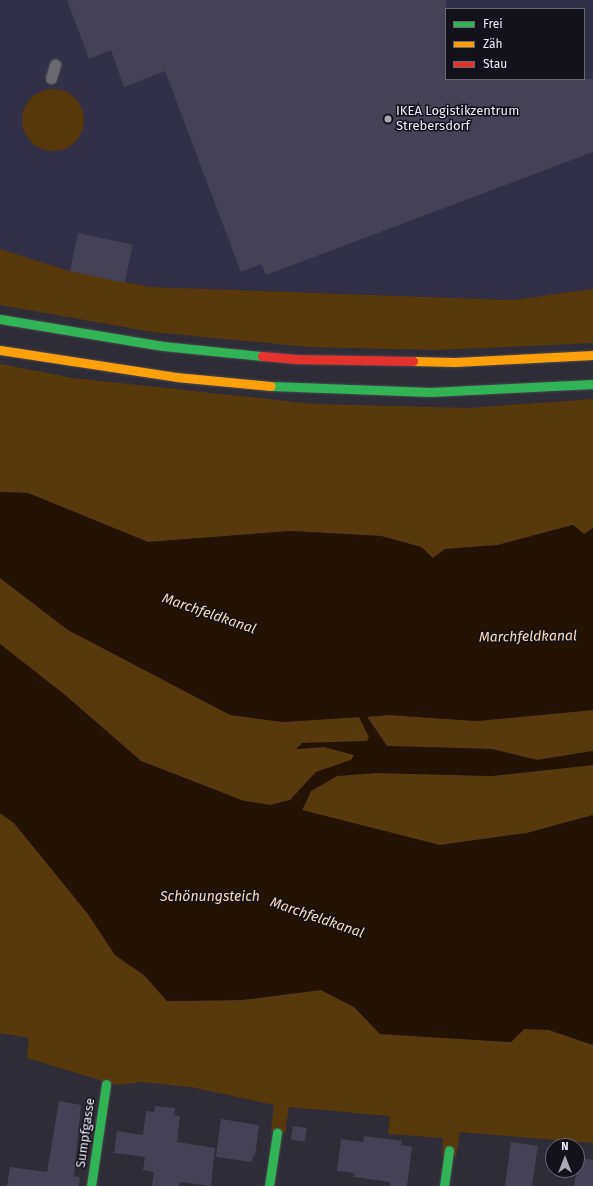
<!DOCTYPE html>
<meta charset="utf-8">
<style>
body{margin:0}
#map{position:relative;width:593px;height:1186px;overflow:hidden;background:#2e2c36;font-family:"Fira Sans",sans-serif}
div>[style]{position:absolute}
.built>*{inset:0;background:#323046}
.green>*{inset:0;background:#58390c}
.round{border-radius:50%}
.water>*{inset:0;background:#221305}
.building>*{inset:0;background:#464255;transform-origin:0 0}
.roads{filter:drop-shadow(0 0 1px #4a4951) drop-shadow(0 0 1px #4a4951)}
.lane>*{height:11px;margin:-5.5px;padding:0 5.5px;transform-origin:5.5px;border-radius:5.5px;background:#6a6871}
.fast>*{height:9px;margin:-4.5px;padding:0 4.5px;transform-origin:4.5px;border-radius:4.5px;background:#30b455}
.slow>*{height:9px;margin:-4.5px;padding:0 4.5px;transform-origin:4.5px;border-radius:4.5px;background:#ff9f0a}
.jam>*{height:9px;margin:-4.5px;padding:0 4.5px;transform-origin:4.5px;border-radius:4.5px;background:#e5322d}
.dots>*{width:11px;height:11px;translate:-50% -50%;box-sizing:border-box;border:2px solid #13121a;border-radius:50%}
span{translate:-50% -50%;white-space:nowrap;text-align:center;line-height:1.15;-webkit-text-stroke:3px #13121a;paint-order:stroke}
.poi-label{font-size:13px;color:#ecebf7}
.left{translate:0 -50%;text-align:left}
.street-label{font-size:13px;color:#ecebf7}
.water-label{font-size:14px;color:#fbdbb7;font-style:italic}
.legend{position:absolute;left:445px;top:8px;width:140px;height:72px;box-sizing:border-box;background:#13121a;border:1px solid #6a6972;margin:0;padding:5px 7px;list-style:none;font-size:12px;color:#ecebf7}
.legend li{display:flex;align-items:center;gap:8px;height:20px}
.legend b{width:20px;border:1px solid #6a6972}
.north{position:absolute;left:545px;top:1138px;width:40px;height:40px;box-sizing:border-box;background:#13121a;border:1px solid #6a6972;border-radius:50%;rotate:0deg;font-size:11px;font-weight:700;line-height:16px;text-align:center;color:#ecebf7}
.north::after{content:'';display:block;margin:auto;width:14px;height:18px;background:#aaa8b3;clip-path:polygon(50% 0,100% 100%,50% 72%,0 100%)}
</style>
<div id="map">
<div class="built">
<i style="clip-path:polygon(evenodd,0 0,593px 0,593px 289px,513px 300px,150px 287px,69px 271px,0 249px,0 0,446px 9px,584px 9px,584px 79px,446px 79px,446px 9px)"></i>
</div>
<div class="green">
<i class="round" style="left:22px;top:89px;width:62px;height:62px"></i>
<i style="clip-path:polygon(0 249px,69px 271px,150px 287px,513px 300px,593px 289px,593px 343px,435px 350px,309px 347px,153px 332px,0 305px)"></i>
<i style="clip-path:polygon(0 364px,73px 378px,314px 404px,469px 408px,593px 399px,593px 528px,584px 534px,573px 525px,498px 545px,445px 549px,433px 558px,421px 547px,381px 536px,291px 531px,148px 542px,28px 493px,0 492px)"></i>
<i style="clip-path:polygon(0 578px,68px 630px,106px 649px,282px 722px,359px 717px,369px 737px,368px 741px,302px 743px,297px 749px,324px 747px,354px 755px,352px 760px,316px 772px,290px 800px,271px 805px,244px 801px,141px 761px,65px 695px,0 644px)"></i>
<i style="clip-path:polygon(593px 710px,593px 751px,537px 760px,492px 749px,387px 746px,367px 716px,389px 715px,477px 721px)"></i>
<i style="clip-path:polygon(593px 765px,593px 815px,527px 833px,440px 845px,302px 811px,311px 791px,337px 776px,376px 773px,492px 776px)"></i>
<i style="clip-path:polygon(0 813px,14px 823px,88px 914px,115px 955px,144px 975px,167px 1001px,241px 1000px,321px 990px,354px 1007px,380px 1034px,511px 1042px,524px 1029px,549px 1030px,593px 1045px,593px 1143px,460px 1132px,456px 1157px,442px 1155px,443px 1138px,388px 1134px,390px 1116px,289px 1107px,285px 1133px,271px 1130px,274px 1105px,196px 1088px,143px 1082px,116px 1085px,27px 1058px,29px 1038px,0 1033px)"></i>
</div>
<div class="water">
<i style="clip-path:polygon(0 492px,28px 493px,148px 542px,291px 531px,381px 536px,421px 547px,433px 558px,445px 549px,498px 545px,573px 525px,584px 534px,593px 528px,593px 710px,477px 721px,389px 715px,367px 717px,387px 746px,492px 749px,537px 760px,593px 751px,593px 765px,492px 776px,376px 773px,337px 776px,311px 791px,302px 810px,440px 845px,527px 833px,593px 815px,593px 1045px,549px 1030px,524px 1029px,511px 1042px,380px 1034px,354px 1007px,321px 990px,241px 1000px,167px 1001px,144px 975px,115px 955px,88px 914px,14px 823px,0 813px,0 644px,65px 695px,141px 761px,244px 801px,271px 805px,290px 800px,316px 772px,351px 760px,354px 755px,324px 747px,296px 749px,302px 743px,367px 741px,369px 737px,359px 717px,282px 722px,230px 715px,68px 630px,0 578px)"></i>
</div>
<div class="building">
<i style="clip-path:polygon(67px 0,446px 0,446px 79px,593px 79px,593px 152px,266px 275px,261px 264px,241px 272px,165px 71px,124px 87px,111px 50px,89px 59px)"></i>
<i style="left:78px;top:233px;width:56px;height:39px;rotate:12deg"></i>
<i style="clip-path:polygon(59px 1101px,81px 1105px,74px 1176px,80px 1177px,79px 1186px,7px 1186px,10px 1167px,47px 1172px)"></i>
<i style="clip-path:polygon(155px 1106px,175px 1108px,174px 1115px,180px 1116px,177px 1142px,215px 1148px,211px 1186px,180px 1182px,179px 1186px,152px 1186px,154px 1172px,143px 1170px,145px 1157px,114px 1153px,117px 1131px,143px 1135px,146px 1111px,154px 1112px)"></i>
<i style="clip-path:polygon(221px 1119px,259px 1125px,255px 1156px,253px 1156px,252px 1162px,216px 1157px)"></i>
<i style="left:293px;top:1126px;width:14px;height:14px;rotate:8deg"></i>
<i style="clip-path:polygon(364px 1136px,402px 1141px,401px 1145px,412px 1147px,407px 1186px,390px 1186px,390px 1182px,354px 1177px,355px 1173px,337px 1171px,341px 1139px,363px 1142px)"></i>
<i style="left:511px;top:1142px;width:27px;height:44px;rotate:8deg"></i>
<i style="clip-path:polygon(579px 1158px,593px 1160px,593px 1186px,574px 1186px)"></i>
</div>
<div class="roads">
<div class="lane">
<i style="left:51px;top:78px;width:14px;rotate:-73deg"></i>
</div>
<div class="fast">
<i style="left:0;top:319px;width:165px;rotate:9.4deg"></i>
<i style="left:163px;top:346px;width:100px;rotate:5.8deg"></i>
<i style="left:271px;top:386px;width:159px;rotate:2.2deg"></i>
<i style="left:430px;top:392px;width:163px;rotate:-2.8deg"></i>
<i style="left:91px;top:1186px;width:103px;rotate:-81.6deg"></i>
<i style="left:269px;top:1186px;width:54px;rotate:-81.4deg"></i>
<i style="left:444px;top:1186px;width:36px;rotate:-82deg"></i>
</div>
<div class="slow">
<i style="left:0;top:350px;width:178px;rotate:8.7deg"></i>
<i style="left:176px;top:377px;width:95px;rotate:5.4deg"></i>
<i style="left:413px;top:361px;width:42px;rotate:1.4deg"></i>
<i style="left:455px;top:362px;width:138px;rotate:-2.9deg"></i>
</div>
<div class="jam">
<i style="left:262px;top:356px;width:32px;rotate:5deg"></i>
<i style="left:294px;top:359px;width:119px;rotate:1deg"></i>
</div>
</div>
<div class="dots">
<i style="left:388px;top:119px;background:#aaa8b3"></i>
</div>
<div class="poi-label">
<span class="left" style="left:396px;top:119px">IKEA Logistikzentrum<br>Strebersdorf</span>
</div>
<div class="street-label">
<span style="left:86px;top:1133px;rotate:-82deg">Sumpfgasse</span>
</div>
<div class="water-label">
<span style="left:209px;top:614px;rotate:19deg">Marchfeldkanal</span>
<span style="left:528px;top:637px;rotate:-1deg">Marchfeldkanal</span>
<span style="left:210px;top:897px">Schönungsteich</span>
<span style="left:317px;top:918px;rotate:19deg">Marchfeldkanal</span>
</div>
<ul class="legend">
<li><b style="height:5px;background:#30b455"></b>Frei</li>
<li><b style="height:5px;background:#ff9f0a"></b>Zäh</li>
<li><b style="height:5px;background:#e5322d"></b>Stau</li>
</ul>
<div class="north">N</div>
</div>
